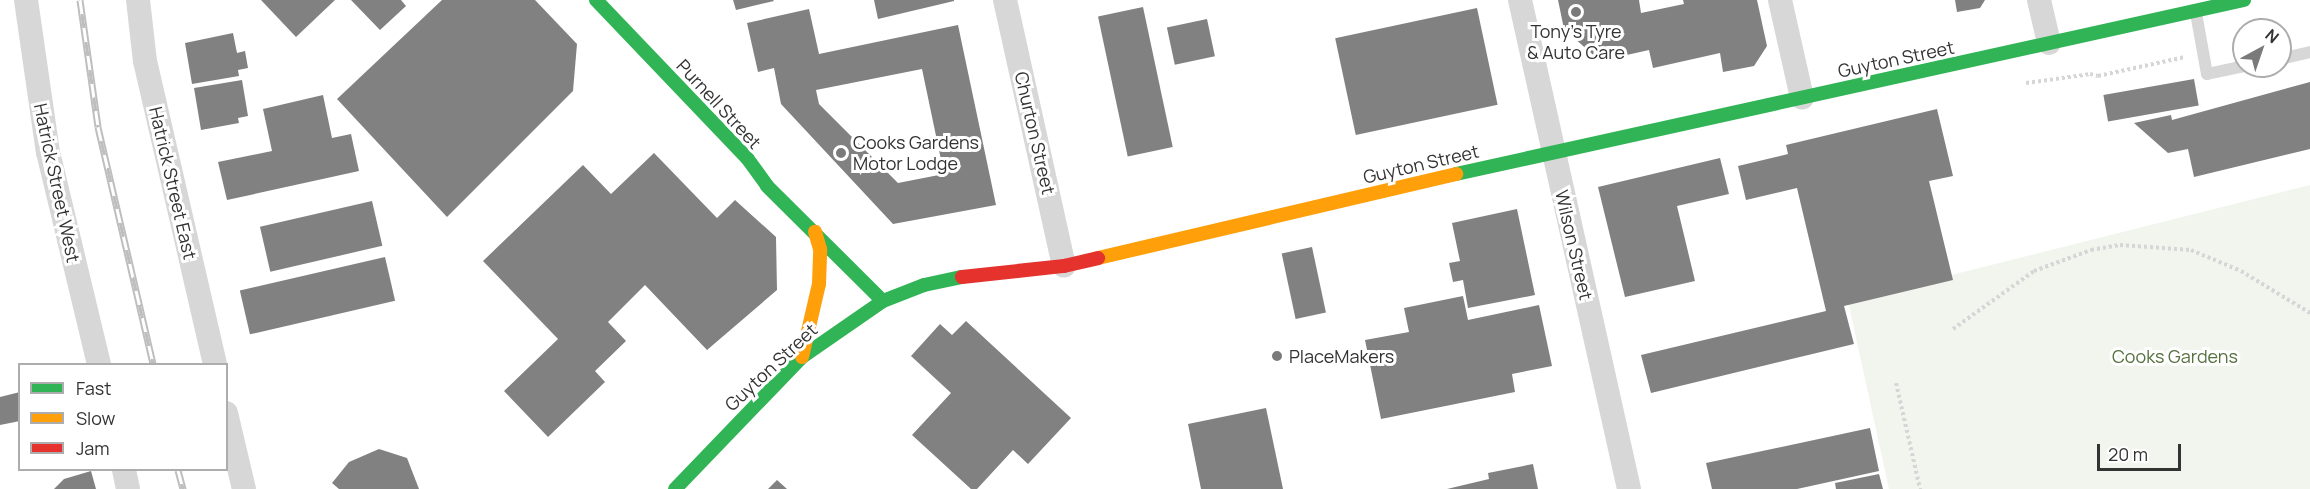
<!DOCTYPE html>
<style>
body{margin:0}
#map{position:relative;width:2310px;height:489px;overflow:hidden;background:#fff;font-family:Manrope,sans-serif}
div>[style]{position:absolute}
.green>*{inset:0;background:#f1f5ed}
.building>*{inset:0;background:#818181;transform-origin:0 0}
.path>*{height:4px;margin-top:-2px;transform-origin:0;background:repeating-linear-gradient(90deg,#d6d6d6 0 3px,transparent 0 6px)}
.lane>*{height:12px;margin:-6px;padding:0 6px;transform-origin:6px;border-radius:6px;background:#d7d7d7}
.street>*{height:24px;margin:-12px;padding:0 12px;transform-origin:12px;border-radius:12px;background:#d7d7d7}
.fast>*{height:14px;margin:-7px;padding:0 7px;transform-origin:7px;border-radius:7px;background:#30b455}
.slow>*{height:14px;margin:-7px;padding:0 7px;transform-origin:7px;border-radius:7px;background:#ff9f0a}
.jam>*{height:14px;margin:-7px;padding:0 7px;transform-origin:7px;border-radius:7px;background:#e5322d}
.rail>*{height:7px;margin-top:-3.5px;transform-origin:0;background:repeating-linear-gradient(90deg,#fff 0 14px,#bebebe 0 28px);box-sizing:border-box;border-block:2px solid #bebebe}
.dots>*{width:16px;height:16px;translate:-50% -50%;box-sizing:border-box;border:3px solid #fff;border-radius:50%}
span{translate:-50% -50%;white-space:nowrap;text-align:center;line-height:1.15;-webkit-text-stroke:6px #fff;paint-order:stroke}
.poi-label{font-size:18px;color:#333}
.left{translate:0 -50%;text-align:left}
.street-label{font-size:18px;color:#333}
.park-label{font-size:18px;color:#56703f}
.legend{position:absolute;left:18px;top:363px;width:210px;height:108px;box-sizing:border-box;background:#fff;border:2px solid #adadad;margin:0;padding:8px 10px;list-style:none;font-size:18px;color:#333}
.legend li{display:flex;align-items:center;gap:12px;height:30px}
.legend b{width:30px;border:2px solid #adadad}
.north{position:absolute;left:2232px;top:18px;width:60px;height:60px;box-sizing:border-box;background:#fff;border:2px solid #adadad;border-radius:50%;rotate:40deg;font-size:16px;font-weight:700;line-height:24px;text-align:center;color:#333}
.north::after{content:'';display:block;margin:auto;width:21px;height:27px;background:#7a7a7a;clip-path:polygon(50% 0,100% 100%,50% 72%,0 100%)}
.scale{position:absolute;left:2097px;top:444px;width:84px;height:27px;box-sizing:border-box;border:3px solid #333;border-top:0;padding-left:8px;font-size:18px;line-height:21px;white-space:nowrap;color:#333;-webkit-text-stroke:4px #fff;paint-order:stroke}
</style>
<div id="map">
<div class="green">
<i style="clip-path:polygon(2310px 185px,2310px 489px,1889px 489px,1848px 301px)"></i>
</div>
<div class="building">
<i style="clip-path:polygon(261px 0,335px 0,296px 37px)"></i>
<i style="clip-path:polygon(351px 0,401px 0,406px 6px,380px 30px)"></i>
<i style="clip-path:polygon(442px 0,535px 0,577px 44px,573px 91px,447px 217px,337px 99px)"></i>
<i style="clip-path:polygon(733px 0,773px 0,774px 1px,736px 10px)"></i>
<i style="clip-path:polygon(874px 0,954px 0,954px 1px,878px 19px)"></i>
<i style="clip-path:polygon(1558px 0,1639px 0,1641px 13px,1684px 4px,1683px 0,1757px 0,1767px 46px,1754px 66px,1723px 72px,1720px 53px,1653px 68px,1649px 50px,1600px 61px,1564px 29px)"></i>
<i style="clip-path:polygon(1955px 0,1985px 0,1980px 8px,1957px 12px)"></i>
<i style="left:1143px;top:7px;width:143px;height:46px;rotate:78deg"></i>
<i style="left:1477px;top:8px;width:99px;height:145px;rotate:78deg"></i>
<i style="clip-path:polygon(evenodd,809px 9px,819px 54px,958px 25px,996px 205px,893px 224px,781px 104px,774px 68px,758px 72px,747px 23px,809px 9px,922px 69px,944px 174px,898px 183px,819px 104px,816px 90px,922px 69px)"></i>
<i style="left:1207px;top:19px;width:38px;height:41px;rotate:78deg"></i>
<i style="clip-path:polygon(233px 33px,237px 53px,245px 51px,248px 68px,238px 70px,239px 76px,192px 84px,185px 43px)"></i>
<i style="left:2194px;top:79px;width:27px;height:92px;rotate:80deg"></i>
<i style="clip-path:polygon(242px 80px,248px 116px,238px 118px,239px 123px,201px 130px,194px 88px)"></i>
<i style="clip-path:polygon(2310px 82px,2310px 149px,2194px 177px,2188px 149px,2168px 153px,2134px 123px,2171px 115px,2172px 120px)"></i>
<i style="clip-path:polygon(323px 95px,332px 138px,351px 134px,359px 171px,227px 200px,218px 162px,272px 151px,263px 109px)"></i>
<i style="clip-path:polygon(1937px 109px,1953px 176px,1929px 181px,1953px 280px,1844px 306px,1854px 344px,1651px 393px,1641px 355px,1826px 311px,1797px 188px,1746px 200px,1738px 166px,1788px 154px,1786px 145px)"></i>
<i style="clip-path:polygon(654px 153px,717px 218px,735px 200px,776px 237px,777px 290px,707px 350px,645px 285px,608px 322px,626px 341px,595px 371px,605px 382px,548px 437px,504px 391px,558px 339px,483px 261px,583px 165px,611px 194px)"></i>
<i style="clip-path:polygon(1720px 158px,1729px 194px,1677px 206px,1695px 281px,1625px 297px,1598px 187px)"></i>
<i style="left:372px;top:201px;width:46px;height:115px;rotate:77deg"></i>
<i style="clip-path:polygon(1517px 209px,1535px 295px,1468px 308px,1463px 280px,1453px 282px,1449px 263px,1460px 261px,1452px 223px)"></i>
<i style="left:1312px;top:247px;width:67px;height:31px;rotate:78deg"></i>
<i style="left:385px;top:257px;width:45px;height:149px;rotate:77deg"></i>
<i style="clip-path:polygon(1463px 296px,1468px 320px,1539px 305px,1552px 366px,1512px 374px,1515px 392px,1381px 419px,1365px 340px,1409px 332px,1404px 308px)"></i>
<i style="clip-path:polygon(966px 321px,1071px 418px,1028px 464px,1013px 450px,977px 489px,971px 489px,912px 435px,951px 393px,911px 356px,940px 324px,952px 335px)"></i>
<i style="clip-path:polygon(20px 392px,20px 421px,0 425px,0 397px)"></i>
<i style="clip-path:polygon(1266px 408px,1283px 489px,1201px 489px,1188px 424px)"></i>
<i style="clip-path:polygon(1870px 428px,1879px 471px,1797px 489px,1712px 489px,1706px 463px)"></i>
<i style="clip-path:polygon(379px 449px,407px 458px,419px 489px,339px 489px,332px 483px,349px 462px)"></i>
<i style="clip-path:polygon(1533px 464px,1538px 489px,1447px 489px,1489px 479px,1488px 473px)"></i>
<i style="clip-path:polygon(91px 471px,96px 489px,54px 489px,64px 479px)"></i>
<i style="clip-path:polygon(1879px 474px,1883px 489px,1836px 489px,1835px 483px)"></i>
<i style="clip-path:polygon(777px 480px,787px 489px,768px 489px)"></i>
</div>
<div class="path">
<i style="left:2026px;top:83px;width:65px;rotate:-8deg"></i>
<i style="left:2090px;top:74px;width:8px;rotate:14deg"></i>
<i style="left:2098px;top:76px;width:89px;rotate:-12.3deg"></i>
<i style="left:1953px;top:329px;width:100px;rotate:-35.6deg"></i>
<i style="left:2034px;top:271px;width:61px;rotate:-20.2deg"></i>
<i style="left:2091px;top:250px;width:29px;rotate:-10deg"></i>
<i style="left:2120px;top:245px;width:71px;rotate:4deg"></i>
<i style="left:2191px;top:250px;width:54px;rotate:22.8deg"></i>
<i style="left:2241px;top:271px;width:81px;rotate:31.3deg"></i>
<i style="left:1896px;top:383px;width:109px;rotate:77.2deg"></i>
</div>
<div class="lane">
<i style="left:2196px;top:13px;width:62px;rotate:79.8deg"></i>
<i style="left:2207px;top:74px;width:39px;rotate:-12deg"></i>
<i style="left:2280px;top:59px;width:31px;rotate:-13deg"></i>
</div>
<div class="street">
<i style="left:26px;top:0;width:154px;rotate:81.8deg"></i>
<i style="left:48px;top:152px;width:218px;rotate:76.5deg"></i>
<i style="left:138px;top:0;width:61px;rotate:83.5deg"></i>
<i style="left:145px;top:61px;width:311px;rotate:77deg"></i>
<i style="left:1005px;top:0;width:272px;rotate:77.5deg"></i>
<i style="left:1520px;top:0;width:501px;rotate:77.43deg"></i>
<i style="left:1780px;top:0;width:100px;rotate:77.3deg"></i>
<i style="left:2039px;top:0;width:44px;rotate:76.9deg"></i>
<i style="left:226px;top:413px;width:78px;rotate:76.7deg"></i>
<i style="left:124px;top:470px;width:19px;rotate:78deg"></i>
</div>
<div class="fast">
<i style="left:596px;top:0;width:219px;rotate:46.3deg"></i>
<i style="left:747px;top:158px;width:34px;rotate:54deg"></i>
<i style="left:767px;top:186px;width:163px;rotate:44.8deg"></i>
<i style="left:1456px;top:174px;width:807px;rotate:-12.45deg"></i>
<i style="left:675px;top:489px;width:183px;rotate:-46.1deg"></i>
<i style="left:802px;top:357px;width:98px;rotate:-34.7deg"></i>
<i style="left:883px;top:301px;width:44px;rotate:-21.3deg"></i>
<i style="left:924px;top:285px;width:39px;rotate:-12deg"></i>
</div>
<div class="slow">
<i style="left:1098px;top:258px;width:368px;rotate:-13.2deg"></i>
<i style="left:802px;top:357px;width:75px;rotate:-76.9deg"></i>
<i style="left:819px;top:284px;width:35px;rotate:-88deg"></i>
<i style="left:820px;top:249px;width:18px;rotate:-106deg"></i>
</div>
<div class="jam">
<i style="left:962px;top:277px;width:103px;rotate:-6.2deg"></i>
<i style="left:1064px;top:266px;width:35px;rotate:-13deg"></i>
</div>
<div class="rail">
<i style="left:80px;top:0;width:128px;rotate:81.9deg"></i>
<i style="left:98px;top:127px;width:243px;rotate:76.9deg"></i>
<i style="left:178px;top:470px;width:20px;rotate:75deg"></i>
</div>
<div class="dots">
<i style="left:1576px;top:12px;background:#7a7a7a"></i>
<i style="left:841px;top:153px;background:#7a7a7a"></i>
<i style="left:1277px;top:356px;background:#7a7a7a"></i>
</div>
<div class="poi-label">
<span style="left:1576px;top:42px">Tony's Tyre<br>&amp; Auto Care</span>
<span class="left" style="left:853px;top:153px">Cooks Gardens<br>Motor Lodge</span>
<span class="left" style="left:1289px;top:356px">PlaceMakers</span>
</div>
<div class="street-label">
<span style="left:1896px;top:59px;rotate:-12deg">Guyton Street</span>
<span style="left:719px;top:104px;rotate:47deg">Purnell Street</span>
<span style="left:1035px;top:133px;rotate:77deg">Churton Street</span>
<span style="left:1421px;top:164px;rotate:-13deg">Guyton Street</span>
<span style="left:57px;top:183px;rotate:78deg">Hatrick Street West</span>
<span style="left:173px;top:183px;rotate:77deg">Hatrick Street East</span>
<span style="left:1574px;top:245px;rotate:77deg">Wilson Street</span>
<span style="left:771px;top:367px;rotate:-43deg">Guyton Street</span>
</div>
<div class="park-label">
<span style="left:2175px;top:356px">Cooks Gardens</span>
</div>
<ul class="legend">
<li><b style="height:8px;background:#30b455"></b>Fast</li>
<li><b style="height:8px;background:#ff9f0a"></b>Slow</li>
<li><b style="height:8px;background:#e5322d"></b>Jam</li>
</ul>
<div class="north">N</div>
<div class="scale">20 m</div>
</div>
